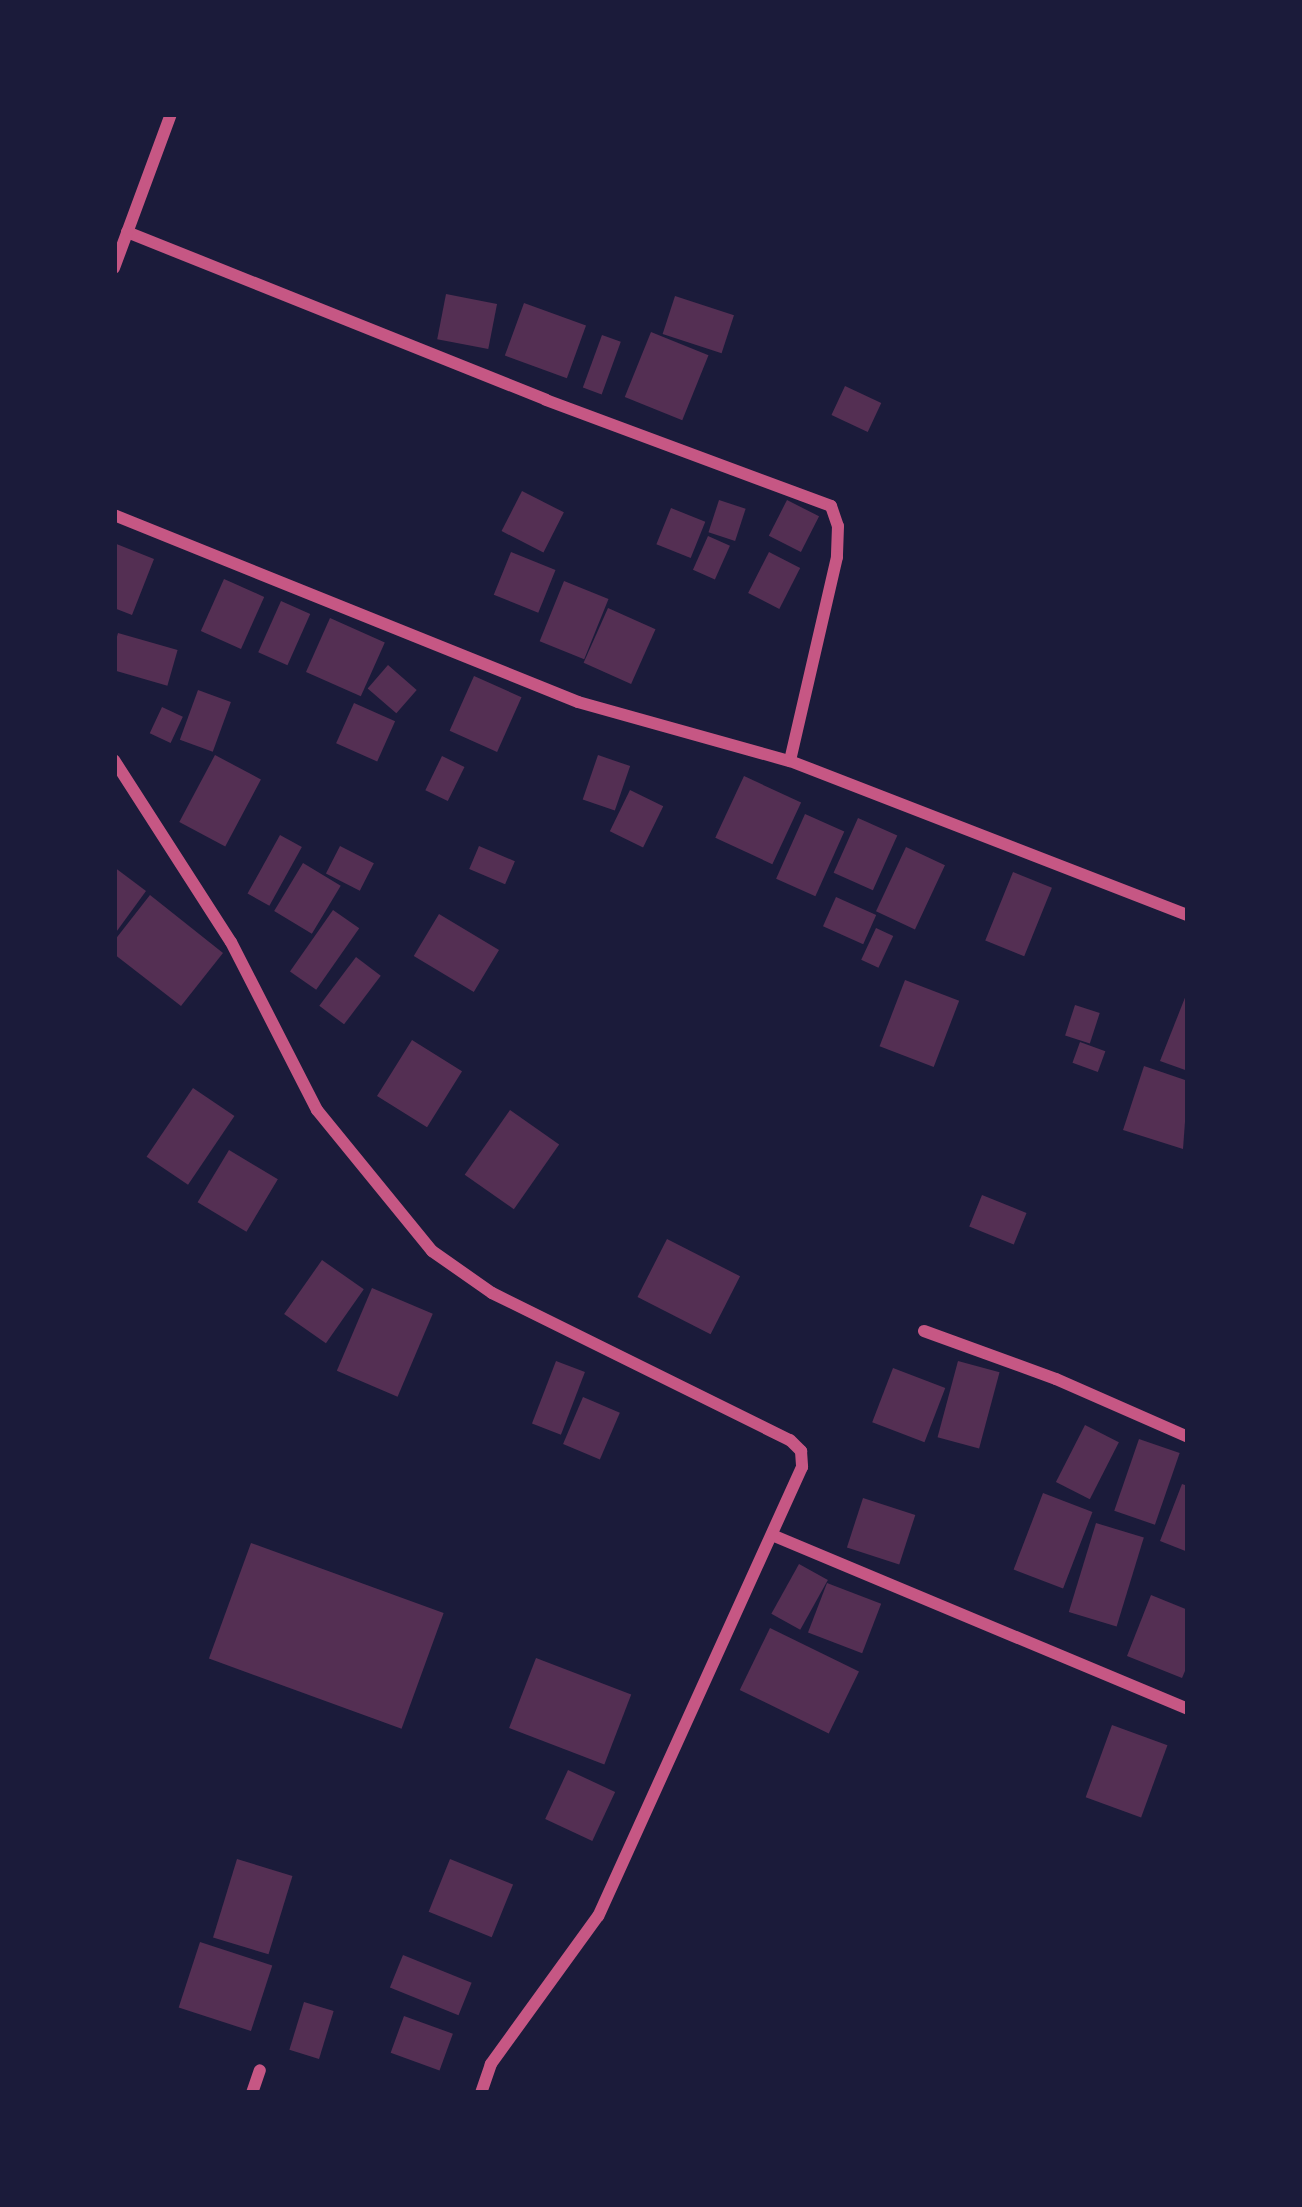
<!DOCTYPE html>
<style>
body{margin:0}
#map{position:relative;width:1302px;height:2207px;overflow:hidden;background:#1b1b3a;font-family:Roboto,sans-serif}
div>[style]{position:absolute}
.building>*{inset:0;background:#542f53;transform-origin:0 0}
.minor>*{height:12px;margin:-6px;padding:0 6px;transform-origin:6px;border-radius:6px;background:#c65784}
span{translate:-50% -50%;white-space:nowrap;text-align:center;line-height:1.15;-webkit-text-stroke:10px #1b1b3a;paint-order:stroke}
.frame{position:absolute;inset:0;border:117px solid #1b1b3a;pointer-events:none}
</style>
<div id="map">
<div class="building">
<i style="left:446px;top:294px;width:52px;height:46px;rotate:11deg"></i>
<i style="left:675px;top:296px;width:62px;height:40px;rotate:18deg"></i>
<i style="left:524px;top:303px;width:66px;height:56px;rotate:20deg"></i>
<i style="left:651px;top:332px;width:62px;height:70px;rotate:22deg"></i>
<i style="left:602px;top:335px;width:20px;height:56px;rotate:20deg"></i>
<i style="left:845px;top:386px;width:40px;height:32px;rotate:25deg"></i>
<i style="left:522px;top:491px;width:47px;height:45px;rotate:27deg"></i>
<i style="left:719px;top:500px;width:28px;height:34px;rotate:18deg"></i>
<i style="left:787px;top:500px;width:36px;height:40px;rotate:27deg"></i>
<i style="left:671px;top:508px;width:37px;height:39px;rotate:22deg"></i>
<i style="left:708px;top:536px;width:24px;height:37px;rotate:24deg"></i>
<i style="clip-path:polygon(114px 543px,154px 559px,132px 615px,114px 608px)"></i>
<i style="left:511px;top:552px;width:48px;height:46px;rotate:22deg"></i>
<i style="left:769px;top:552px;width:35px;height:46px;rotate:27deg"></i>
<i style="left:224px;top:579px;width:44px;height:57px;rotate:24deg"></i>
<i style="left:564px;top:581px;width:48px;height:65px;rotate:22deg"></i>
<i style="left:281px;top:601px;width:32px;height:56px;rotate:24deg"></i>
<i style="left:608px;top:608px;width:52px;height:60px;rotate:24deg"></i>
<i style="left:330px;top:618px;width:60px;height:59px;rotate:24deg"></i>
<i style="left:118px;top:633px;width:62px;height:37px;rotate:16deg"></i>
<i style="left:388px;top:665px;width:38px;height:31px;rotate:41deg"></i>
<i style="left:474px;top:676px;width:52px;height:60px;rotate:24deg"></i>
<i style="left:198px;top:690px;width:35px;height:53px;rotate:20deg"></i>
<i style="left:354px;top:703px;width:45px;height:44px;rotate:24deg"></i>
<i style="left:162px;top:707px;width:23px;height:29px;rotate:25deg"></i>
<i style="left:215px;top:755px;width:52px;height:76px;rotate:28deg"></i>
<i style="left:598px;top:755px;width:34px;height:47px;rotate:19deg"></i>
<i style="left:442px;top:756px;width:25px;height:38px;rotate:26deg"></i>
<i style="left:744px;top:776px;width:63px;height:68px;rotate:25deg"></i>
<i style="left:630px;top:790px;width:37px;height:46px;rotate:26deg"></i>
<i style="left:805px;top:814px;width:43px;height:71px;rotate:24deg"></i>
<i style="left:858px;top:818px;width:43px;height:60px;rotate:24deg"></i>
<i style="left:280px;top:835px;width:25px;height:67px;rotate:29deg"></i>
<i style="left:340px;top:846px;width:38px;height:31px;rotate:27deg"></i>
<i style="left:479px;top:846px;width:39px;height:25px;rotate:23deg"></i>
<i style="left:906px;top:847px;width:43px;height:71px;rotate:25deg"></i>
<i style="left:303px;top:863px;width:44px;height:56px;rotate:31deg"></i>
<i style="clip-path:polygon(114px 867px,146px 891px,114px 935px)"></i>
<i style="left:1013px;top:872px;width:42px;height:74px;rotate:22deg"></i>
<i style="clip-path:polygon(150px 895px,223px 953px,181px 1006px,114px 954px,114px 941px)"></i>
<i style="left:836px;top:897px;width:44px;height:32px;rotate:24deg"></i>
<i style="left:333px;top:910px;width:32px;height:75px;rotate:35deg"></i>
<i style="left:439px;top:914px;width:70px;height:49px;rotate:31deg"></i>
<i style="left:876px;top:928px;width:19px;height:35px;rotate:25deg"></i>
<i style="left:356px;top:957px;width:31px;height:61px;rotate:37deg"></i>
<i style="left:905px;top:980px;width:58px;height:71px;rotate:21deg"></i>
<i style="clip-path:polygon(1188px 990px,1188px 1071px,1160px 1061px)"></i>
<i style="left:1075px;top:1005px;width:26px;height:32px;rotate:18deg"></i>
<i style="left:412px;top:1040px;width:59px;height:66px;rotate:32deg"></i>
<i style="left:1080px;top:1042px;width:27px;height:22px;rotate:20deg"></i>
<i style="clip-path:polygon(1144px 1066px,1188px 1081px,1183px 1149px,1123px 1130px)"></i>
<i style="left:193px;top:1088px;width:50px;height:83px;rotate:34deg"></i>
<i style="left:510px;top:1110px;width:60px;height:79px;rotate:35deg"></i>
<i style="left:229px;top:1150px;width:57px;height:61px;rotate:31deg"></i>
<i style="left:982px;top:1195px;width:48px;height:34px;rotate:22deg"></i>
<i style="left:667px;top:1239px;width:82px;height:65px;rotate:27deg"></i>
<i style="left:322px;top:1260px;width:51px;height:66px;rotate:35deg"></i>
<i style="left:372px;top:1288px;width:66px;height:90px;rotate:23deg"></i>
<i style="left:556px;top:1361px;width:31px;height:67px;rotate:21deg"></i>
<i style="left:958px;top:1361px;width:43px;height:79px;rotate:15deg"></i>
<i style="left:893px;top:1368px;width:56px;height:58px;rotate:21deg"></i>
<i style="left:583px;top:1397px;width:40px;height:51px;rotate:23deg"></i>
<i style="left:1085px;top:1425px;width:38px;height:64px;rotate:27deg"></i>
<i style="left:1139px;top:1439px;width:43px;height:76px;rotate:19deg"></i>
<i style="clip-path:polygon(1182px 1484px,1188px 1486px,1188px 1552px,1160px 1541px)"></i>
<i style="left:1043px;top:1493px;width:53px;height:82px;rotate:21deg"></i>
<i style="left:863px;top:1498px;width:55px;height:52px;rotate:18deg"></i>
<i style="left:1096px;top:1523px;width:50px;height:93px;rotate:17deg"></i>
<i style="left:251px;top:1543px;width:205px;height:123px;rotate:20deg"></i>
<i style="left:799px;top:1564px;width:33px;height:57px;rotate:29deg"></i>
<i style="left:827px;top:1583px;width:58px;height:53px;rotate:21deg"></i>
<i style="clip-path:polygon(1151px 1595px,1188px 1610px,1188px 1664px,1182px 1678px,1127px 1656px)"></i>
<i style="left:770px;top:1628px;width:99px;height:69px;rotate:26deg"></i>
<i style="left:536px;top:1658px;width:102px;height:75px;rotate:21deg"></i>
<i style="left:1112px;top:1725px;width:59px;height:77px;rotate:20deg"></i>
<i style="left:568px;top:1770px;width:52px;height:54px;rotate:25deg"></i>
<i style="left:237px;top:1859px;width:58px;height:82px;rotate:17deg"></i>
<i style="left:450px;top:1859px;width:68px;height:57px;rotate:22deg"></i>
<i style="left:200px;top:1942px;width:76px;height:69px;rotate:18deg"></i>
<i style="left:403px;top:1955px;width:74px;height:35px;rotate:22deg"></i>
<i style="left:304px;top:2002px;width:31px;height:50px;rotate:17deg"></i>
<i style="left:404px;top:2016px;width:52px;height:39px;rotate:20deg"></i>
</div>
<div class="minor">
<i style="left:127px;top:232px;width:451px;rotate:21.8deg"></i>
<i style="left:546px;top:400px;width:304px;rotate:20.4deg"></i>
<i style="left:831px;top:506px;width:21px;rotate:71deg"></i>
<i style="left:838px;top:526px;width:31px;rotate:92deg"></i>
<i style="left:837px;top:557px;width:209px;rotate:103deg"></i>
<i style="left:114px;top:268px;width:164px;rotate:-69.7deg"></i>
<i style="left:114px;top:515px;width:500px;rotate:21.95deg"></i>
<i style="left:578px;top:702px;width:220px;rotate:15.6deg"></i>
<i style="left:790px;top:761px;width:427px;rotate:21.2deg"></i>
<i style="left:114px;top:760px;width:216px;rotate:57.3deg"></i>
<i style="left:231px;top:942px;width:189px;rotate:62.9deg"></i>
<i style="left:317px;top:1110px;width:182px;rotate:50.8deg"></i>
<i style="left:432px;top:1251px;width:73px;rotate:35deg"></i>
<i style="left:492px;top:1293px;width:332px;rotate:26.3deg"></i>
<i style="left:790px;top:1440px;width:16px;rotate:45deg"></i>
<i style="left:801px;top:1451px;width:16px;rotate:86deg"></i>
<i style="left:802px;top:1467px;width:493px;rotate:114.4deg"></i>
<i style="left:598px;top:1916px;width:183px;rotate:125.9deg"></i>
<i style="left:491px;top:2064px;width:31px;rotate:109deg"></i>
<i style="left:924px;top:1331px;width:140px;rotate:20deg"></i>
<i style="left:1056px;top:1379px;width:144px;rotate:23.7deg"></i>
<i style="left:772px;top:1535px;width:451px;rotate:22.7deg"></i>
<i style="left:252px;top:2093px;width:24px;rotate:-71deg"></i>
</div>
<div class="frame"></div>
</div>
